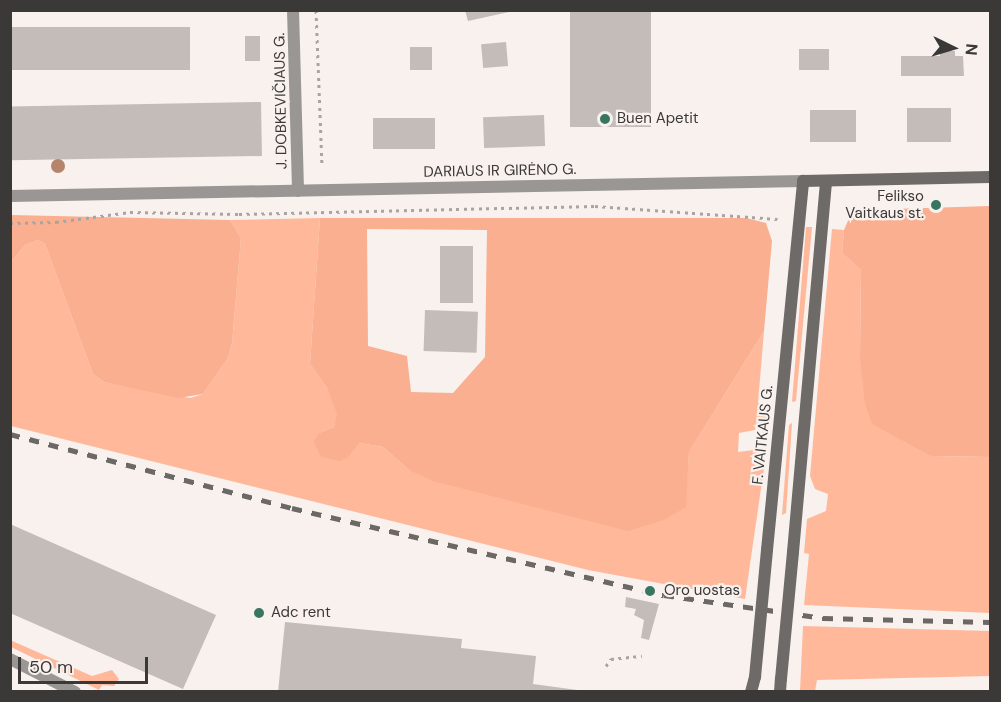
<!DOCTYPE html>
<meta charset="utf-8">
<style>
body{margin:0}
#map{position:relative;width:1001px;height:702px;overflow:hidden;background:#f8f1ee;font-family:"DM Sans",sans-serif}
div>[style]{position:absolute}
.green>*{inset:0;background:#ffb89a}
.forest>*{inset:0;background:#f9af90}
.building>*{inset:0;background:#c3bcb9;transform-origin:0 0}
.path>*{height:3px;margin-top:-1.5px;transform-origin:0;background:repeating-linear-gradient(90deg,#a9a4a2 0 3px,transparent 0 7.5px)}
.minor>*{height:12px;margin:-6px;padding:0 6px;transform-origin:6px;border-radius:6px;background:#999694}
.tertiary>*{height:12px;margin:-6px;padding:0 6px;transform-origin:6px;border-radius:6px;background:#999694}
.secondary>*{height:12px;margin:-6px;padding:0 6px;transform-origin:6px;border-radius:6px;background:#6e6a68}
.rail>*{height:4.5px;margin-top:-2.25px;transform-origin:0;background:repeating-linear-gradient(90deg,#6b6866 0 10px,transparent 0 20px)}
.secondary-bridge>*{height:12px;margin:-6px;padding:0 6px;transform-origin:6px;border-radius:6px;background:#6e6a68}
.trees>*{width:14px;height:14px;margin:-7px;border-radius:50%;background:#b4856b}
.dots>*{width:16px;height:16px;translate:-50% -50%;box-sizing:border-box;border:3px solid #f8f1ee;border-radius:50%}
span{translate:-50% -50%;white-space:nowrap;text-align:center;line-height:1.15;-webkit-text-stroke:4.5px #f8f1ee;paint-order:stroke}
.street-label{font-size:15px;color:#3b3938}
.poi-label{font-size:15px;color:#3b3938}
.left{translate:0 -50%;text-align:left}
.right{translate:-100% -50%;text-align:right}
.frame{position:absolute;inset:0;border:12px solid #3b3938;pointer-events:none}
.north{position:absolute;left:923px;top:18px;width:60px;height:60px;-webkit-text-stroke:4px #f8f1ee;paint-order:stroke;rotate:95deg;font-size:16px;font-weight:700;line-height:24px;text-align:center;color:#3b3938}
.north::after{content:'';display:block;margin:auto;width:21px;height:27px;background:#3b3938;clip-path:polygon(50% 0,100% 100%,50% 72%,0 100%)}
.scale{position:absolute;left:18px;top:657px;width:130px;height:27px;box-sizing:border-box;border:3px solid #3b3938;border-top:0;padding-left:8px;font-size:18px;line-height:21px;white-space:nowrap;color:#3b3938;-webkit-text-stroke:4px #f8f1ee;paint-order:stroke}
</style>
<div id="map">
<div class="green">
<i style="clip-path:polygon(320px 218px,310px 364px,327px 388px,338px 414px,334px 427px,319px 433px,349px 457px,360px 443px,383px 447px,409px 470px,685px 507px,689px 452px,764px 331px,758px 403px,769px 403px,769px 417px,760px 429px,739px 433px,738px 452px,754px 450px,765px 461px,745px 599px,588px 570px,11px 426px,11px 262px,25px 245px,38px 240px,45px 244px,93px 374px,104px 382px,190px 398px,203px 394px,228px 358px,232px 344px,241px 238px,230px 220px)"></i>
<i style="clip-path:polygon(806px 227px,812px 227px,796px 401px,792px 402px)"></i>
<i style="clip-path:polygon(832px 229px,844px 230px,842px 253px,861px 270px,860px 356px,931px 456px,990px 457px,990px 613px,804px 605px,809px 554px,804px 553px,807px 519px,826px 511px,828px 494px,815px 489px,810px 476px)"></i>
<i style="clip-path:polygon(792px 423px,786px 513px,782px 515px,789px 425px)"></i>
<i style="clip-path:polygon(803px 626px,990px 631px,990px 676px,817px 680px,815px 691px,800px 691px)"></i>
<i style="clip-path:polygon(10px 640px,92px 676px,112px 670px,119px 679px,114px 686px,102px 685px,99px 690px,11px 647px)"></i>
</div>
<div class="forest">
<i style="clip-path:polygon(990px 206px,990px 457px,931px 456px,872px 424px,865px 404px,860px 356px,861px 270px,842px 253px,844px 230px,850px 216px,861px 210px)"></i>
<i style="clip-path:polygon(11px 215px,230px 220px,241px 238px,232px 344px,228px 358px,203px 394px,178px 398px,104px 382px,93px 374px,45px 244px,38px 240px,25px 245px,11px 262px)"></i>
<i style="clip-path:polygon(evenodd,320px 218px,746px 218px,766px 223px,772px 241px,764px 331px,689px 452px,686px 507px,664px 520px,628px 531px,433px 481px,409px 470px,383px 447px,360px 443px,349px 457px,340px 461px,321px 457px,314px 442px,319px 433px,334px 427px,337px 414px,327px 388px,310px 364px,320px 218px,367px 229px,487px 230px,485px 357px,453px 393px,411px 392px,407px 356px,368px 346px,367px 229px)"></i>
</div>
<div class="building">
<i style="clip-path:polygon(465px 10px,514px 10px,514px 11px,468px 21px)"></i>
<i style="left:570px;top:10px;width:81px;height:117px"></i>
<i style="left:10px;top:27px;width:180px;height:43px"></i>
<i style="left:245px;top:36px;width:15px;height:25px"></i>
<i style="left:506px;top:42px;width:24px;height:25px;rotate:85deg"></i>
<i style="left:432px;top:47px;width:23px;height:22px;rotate:90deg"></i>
<i style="left:829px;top:49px;width:21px;height:30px;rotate:90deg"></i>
<i style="clip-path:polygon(940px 51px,955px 51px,955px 56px,963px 56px,964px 76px,901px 76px,901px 56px,940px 56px)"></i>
<i style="left:261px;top:102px;width:54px;height:251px;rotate:89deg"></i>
<i style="left:907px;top:108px;width:44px;height:34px"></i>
<i style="left:810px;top:110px;width:46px;height:32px"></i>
<i style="left:544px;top:115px;width:31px;height:61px;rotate:88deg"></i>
<i style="left:373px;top:118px;width:62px;height:31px"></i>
<i style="left:440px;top:246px;width:33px;height:57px"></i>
<i style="left:425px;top:310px;width:53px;height:41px;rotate:2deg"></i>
<i style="clip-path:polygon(10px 524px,216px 615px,183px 689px,10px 613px)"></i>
<i style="clip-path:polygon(626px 597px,659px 604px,649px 640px,641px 638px,644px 620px,634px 615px,636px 609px,625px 607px)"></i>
<i style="clip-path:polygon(285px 622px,462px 639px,461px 648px,536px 656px,533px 684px,592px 692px,278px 692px)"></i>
</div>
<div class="path">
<i style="left:316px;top:10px;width:157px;rotate:87.8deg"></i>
<i style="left:10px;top:223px;width:46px;rotate:-1.2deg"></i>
<i style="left:56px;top:222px;width:75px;rotate:-7.7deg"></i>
<i style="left:130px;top:212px;width:109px;rotate:1.1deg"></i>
<i style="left:239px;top:214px;width:356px;rotate:-1.3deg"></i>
<i style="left:595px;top:206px;width:183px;rotate:4.1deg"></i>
<i style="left:606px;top:666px;width:9px;rotate:-54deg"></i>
<i style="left:611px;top:659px;width:31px;rotate:-6deg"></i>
</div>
<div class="minor">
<i style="left:293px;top:10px;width:181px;rotate:88.4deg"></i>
<i style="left:10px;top:659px;width:73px;rotate:26.9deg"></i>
</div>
<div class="tertiary">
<i style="left:10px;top:196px;width:793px;rotate:-1.08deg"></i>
</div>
<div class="secondary">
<i style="left:767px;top:550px;width:371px;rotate:-84.4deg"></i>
<i style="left:803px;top:181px;width:187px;rotate:-1.2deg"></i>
<i style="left:793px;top:552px;width:372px;rotate:-84.9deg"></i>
<i style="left:751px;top:692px;width:16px;rotate:-75deg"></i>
<i style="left:780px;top:692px;width:13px;rotate:-86deg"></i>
</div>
<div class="rail">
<i style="left:10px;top:434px;width:292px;rotate:14.7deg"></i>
<i style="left:292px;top:508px;width:382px;rotate:13.2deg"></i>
<i style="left:664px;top:595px;width:161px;rotate:8.2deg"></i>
<i style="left:823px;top:618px;width:167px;rotate:1.4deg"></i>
</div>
<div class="secondary-bridge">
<i style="left:755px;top:677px;width:128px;rotate:-84.6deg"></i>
<i style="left:781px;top:679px;width:128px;rotate:-84.6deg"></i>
</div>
<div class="trees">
<i style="left:58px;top:166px"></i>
</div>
<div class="dots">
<i style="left:605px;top:119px;background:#397662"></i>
<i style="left:936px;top:205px;background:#397662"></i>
<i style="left:650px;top:591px;background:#397662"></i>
<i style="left:259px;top:613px;background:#397662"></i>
</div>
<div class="street-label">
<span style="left:281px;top:101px;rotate:-91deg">J. DOBKEVIČIAUS G.</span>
<span style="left:500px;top:171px;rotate:-1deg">DARIAUS IR GIRĖNO G.</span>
<span style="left:763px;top:435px;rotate:-84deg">F. VAITKAUS G.</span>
</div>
<div class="poi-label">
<span class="left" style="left:617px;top:119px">Buen Apetit</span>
<span class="right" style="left:924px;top:205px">Felikso<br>Vaitkaus st.</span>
<span class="left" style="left:664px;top:591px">Oro uostas</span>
<span class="left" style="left:271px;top:613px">Adc rent</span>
</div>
<div class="frame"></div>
<div class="north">N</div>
<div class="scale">50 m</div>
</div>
